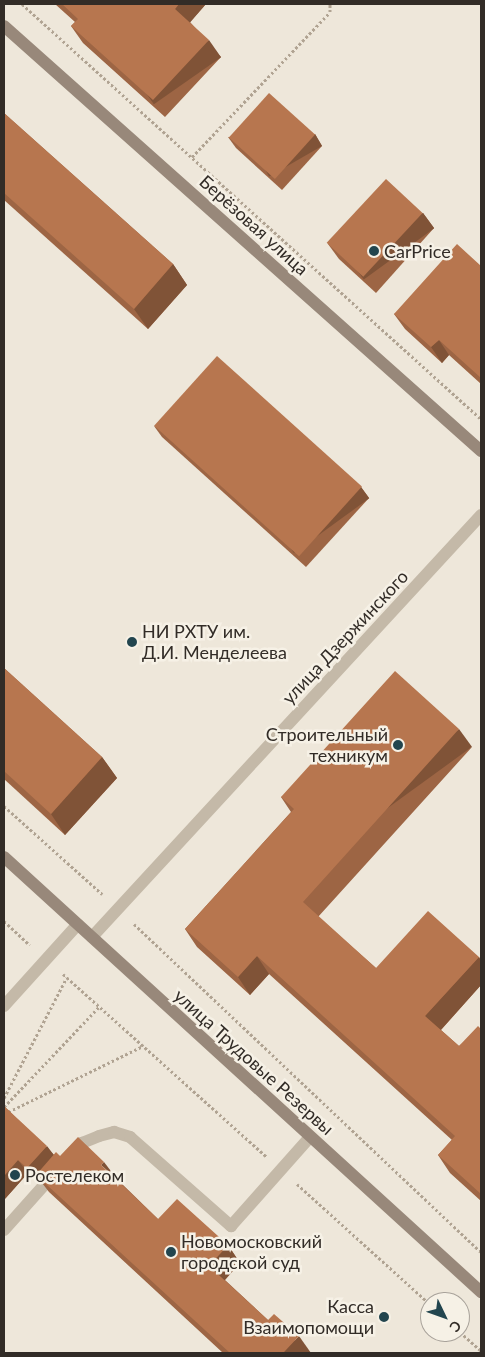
<!DOCTYPE html>
<meta charset="utf-8">
<style>
body{margin:0}
#map{position:relative;width:485px;height:1357px;overflow:hidden;background:#eee7da;font-family:Lato,sans-serif}
div>[style]{position:absolute}
.path>*{height:3px;margin-top:-1.5px;transform-origin:0;background:repeating-linear-gradient(90deg,#b0a392 0 2.5px,transparent 0 5px)}
.lane>*{height:12px;margin:-6px;padding:0 6px;transform-origin:6px;border-radius:6px;background:#c4b9a8}
.street>*{height:12px;margin:-6px;padding:0 6px;transform-origin:6px;border-radius:6px;background:#c4b9a8}
.secondary>*{height:12px;margin:-6px;padding:0 6px;transform-origin:6px;border-radius:6px;background:#98887a}
.wall>*{inset:0;background:#9d6544}
.shaded-wall>*{inset:0;background:#805337;transform-origin:0 0}
.building>*{inset:0;background:#b7764f;transform-origin:0 0}
.dots>*{width:14px;height:14px;translate:-50% -50%;box-sizing:border-box;border:2px solid #f6f1e6;border-radius:50%}
span{translate:-50% -50%;white-space:nowrap;text-align:center;line-height:1.15;-webkit-text-stroke:5px #f6f1e6;paint-order:stroke}
.street-label{font-size:18px;color:#322c27}
.poi-label{font-size:18px;color:#322c27}
.left{translate:0 -50%;text-align:left}
.right{translate:-100% -50%;text-align:right}
.frame{position:absolute;inset:0;border:5px solid #322c27;pointer-events:none}
.north{position:absolute;left:420px;top:1292px;width:50px;height:50px;box-sizing:border-box;background:#f6f1e6;border:1px solid #a8a29a;border-radius:50%;rotate:132deg;font-size:14px;font-weight:700;line-height:20px;text-align:center;color:#322c27}
.north::after{content:'';display:block;margin:auto;width:18px;height:22px;background:#22454e;clip-path:polygon(50% 0,100% 100%,50% 72%,0 100%)}
</style>
<div id="map">
<div class="path">
<i style="left:22px;top:4px;width:619px;rotate:42.12deg"></i>
<i style="left:192px;top:157px;width:200px;rotate:-46.4deg"></i>
<i style="left:330px;top:12px;width:8px;rotate:-90deg"></i>
<i style="left:4px;top:806px;width:132px;rotate:41.9deg"></i>
<i style="left:4px;top:921px;width:35px;rotate:43deg"></i>
<i style="left:134px;top:924px;width:477px;rotate:43.4deg"></i>
<i style="left:63px;top:974px;width:273px;rotate:41.9deg"></i>
<i style="left:4px;top:1098px;width:136px;rotate:-62.5deg"></i>
<i style="left:4px;top:1107px;width:138px;rotate:-46.5deg"></i>
<i style="left:4px;top:1114px;width:155px;rotate:-26.1deg"></i>
<i style="left:297px;top:1184px;width:179px;rotate:42.1deg"></i>
<i style="left:460px;top:1332px;width:28px;rotate:42deg"></i>
</div>
<div class="lane">
<i style="left:72px;top:1154px;width:15px;rotate:-48deg"></i>
<i style="left:82px;top:1143px;width:18px;rotate:-22deg"></i>
<i style="left:99px;top:1136px;width:16px;rotate:-15deg"></i>
<i style="left:114px;top:1132px;width:17px;rotate:17deg"></i>
<i style="left:130px;top:1137px;width:135px;rotate:41.4deg"></i>
<i style="left:231px;top:1226px;width:119px;rotate:-48.4deg"></i>
<i style="left:4px;top:1230px;width:76px;rotate:-48.2deg"></i>
</div>
<div class="street">
<i style="left:92px;top:937px;width:574px;rotate:-47.33deg"></i>
<i style="left:4px;top:1006px;width:110px;rotate:-47.9deg"></i>
</div>
<div class="secondary">
<i style="left:4px;top:26px;width:639px;rotate:41.7deg"></i>
<i style="left:4px;top:857px;width:646px;rotate:42.36deg"></i>
</div>
<div class="wall">
<i style="clip-path:polygon(55px 4px,206px 4px,190px 22px,221px 57px,165px 117px,83px 43px,71px 26px,75px 22px)"></i>
<i style="clip-path:polygon(4px 113px,173px 264px,187px 285px,148px 329px,4px 200px)"></i>
<i style="clip-path:polygon(315px 134px,322px 146px,282px 190px,236px 148px,228px 137px)"></i>
<i style="clip-path:polygon(423px 213px,434px 228px,376px 293px,339px 259px,328px 244px)"></i>
<i style="clip-path:polygon(481px 266px,481px 384px,449px 355px,442px 363px,405px 329px,394px 314px)"></i>
<i style="clip-path:polygon(154px 426px,361px 487px,369px 498px,306px 567px,162px 437px)"></i>
<i style="clip-path:polygon(4px 668px,102px 757px,117px 778px,65px 835px,4px 779px)"></i>
<i style="clip-path:polygon(472px 747px,318px 917px,376px 968px,479px 957px,481px 961px,481px 985px,441px 1030px,459px 1046px,481px 1029px,481px 1201px,450px 1173px,438px 1155px,452px 1140px,269px 974px,250px 995px,197px 947px,185px 929px,291px 812px,281px 797px)"></i>
<i style="clip-path:polygon(4px 1106px,54px 1155px,60px 1156px,117px 1179px,158px 1219px,228px 1245px,240px 1263px,225px 1280px,268px 1320px,311px 1353px,223px 1353px,49px 1192px,39px 1179px,37px 1181px,28px 1173px,4px 1200px)"></i>
</div>
<div class="shaded-wall">
<i style="clip-path:polygon(179px 4px,206px 4px,187px 26px,175px 9px)"></i>
<i style="left:209px;top:40px;width:21px;height:82px;rotate:55deg"></i>
<i style="left:315px;top:134px;width:14px;height:61px;rotate:60deg"></i>
<i style="left:423px;top:213px;width:19px;height:87px;rotate:54deg"></i>
<i style="clip-path:polygon(173px 264px,187px 285px,148px 329px,134px 309px)"></i>
<i style="clip-path:polygon(439px 340px,449px 355px,442px 363px,431px 347px)"></i>
<i style="left:361px;top:487px;width:14px;height:93px;rotate:54deg"></i>
<i style="left:459px;top:729px;width:22px;height:233px;rotate:54deg"></i>
<i style="clip-path:polygon(102px 757px,117px 778px,65px 835px,51px 814px)"></i>
<i style="clip-path:polygon(257px 956px,269px 974px,250px 995px,238px 977px)"></i>
<i style="clip-path:polygon(479px 957px,481px 961px,481px 985px,438px 1033px,425px 1016px)"></i>
<i style="clip-path:polygon(47px 1146px,57px 1159px,36px 1175px,39px 1179px,37px 1181px,27px 1168px)"></i>
<i style="clip-path:polygon(18px 1160px,28px 1173px,4px 1200px,4px 1176px)"></i>
<i style="clip-path:polygon(104px 1162px,117px 1179px,101px 1165px)"></i>
<i style="clip-path:polygon(228px 1245px,240px 1263px,222px 1283px,209px 1266px)"></i>
<i style="clip-path:polygon(299px 1336px,311px 1353px,283px 1353px)"></i>
</div>
<div class="building">
<i style="clip-path:polygon(62px 4px,179px 4px,175px 9px,209px 40px,153px 100px,71px 26px,78px 19px)"></i>
<i style="left:269px;top:93px;width:62px;height:60px;rotate:42deg"></i>
<i style="clip-path:polygon(4px 113px,173px 264px,134px 309px,4px 193px)"></i>
<i style="left:386px;top:179px;width:50px;height:87px;rotate:43deg"></i>
<i style="clip-path:polygon(457px 244px,481px 266px,481px 378px,439px 340px,431px 347px,394px 314px)"></i>
<i style="left:217px;top:356px;width:195px;height:94px;rotate:42deg"></i>
<i style="clip-path:polygon(4px 668px,102px 757px,51px 814px,4px 771px)"></i>
<i style="clip-path:polygon(395px 671px,459px 729px,303px 902px,376px 968px,428px 911px,479px 957px,425px 1016px,459px 1046px,478px 1026px,481px 1029px,481px 1194px,438px 1155px,455px 1136px,257px 956px,238px 977px,185px 929px,294px 809px,281px 797px)"></i>
<i style="clip-path:polygon(4px 1106px,47px 1146px,27px 1168px,18px 1160px,4px 1176px)"></i>
<i style="clip-path:polygon(78px 1137px,104px 1162px,101px 1165px,158px 1219px,177px 1199px,228px 1245px,209px 1266px,268px 1320px,274px 1314px,299px 1336px,283px 1353px,230px 1353px,36px 1175px,56px 1152px,60px 1156px)"></i>
</div>
<div class="dots">
<i style="left:374px;top:251px;background:#22454e"></i>
<i style="left:132px;top:642px;background:#22454e"></i>
<i style="left:398px;top:745px;background:#22454e"></i>
<i style="left:15px;top:1175px;background:#22454e"></i>
<i style="left:171px;top:1252px;background:#22454e"></i>
<i style="left:384px;top:1317px;background:#22454e"></i>
</div>
<div class="street-label">
<span style="left:254px;top:225px;rotate:42deg">Берёзовая улица</span>
<span style="left:345px;top:637px;rotate:-47deg">улица Дзержинского</span>
<span style="left:254px;top:1062px;rotate:42deg">улица Трудовые Резервы</span>
</div>
<div class="poi-label">
<span class="left" style="left:384px;top:251px">CarPrice</span>
<span class="left" style="left:142px;top:642px">НИ РХТУ им.<br>Д.И. Менделеева</span>
<span class="right" style="left:388px;top:745px">Строительный<br>техникум</span>
<span class="left" style="left:25px;top:1175px">Ростелеком</span>
<span class="left" style="left:181px;top:1252px">Новомосковский<br>городской суд</span>
<span class="right" style="left:374px;top:1317px">Касса<br>Взаимопомощи</span>
</div>
<div class="frame"></div>
<div class="north">С</div>
</div>
